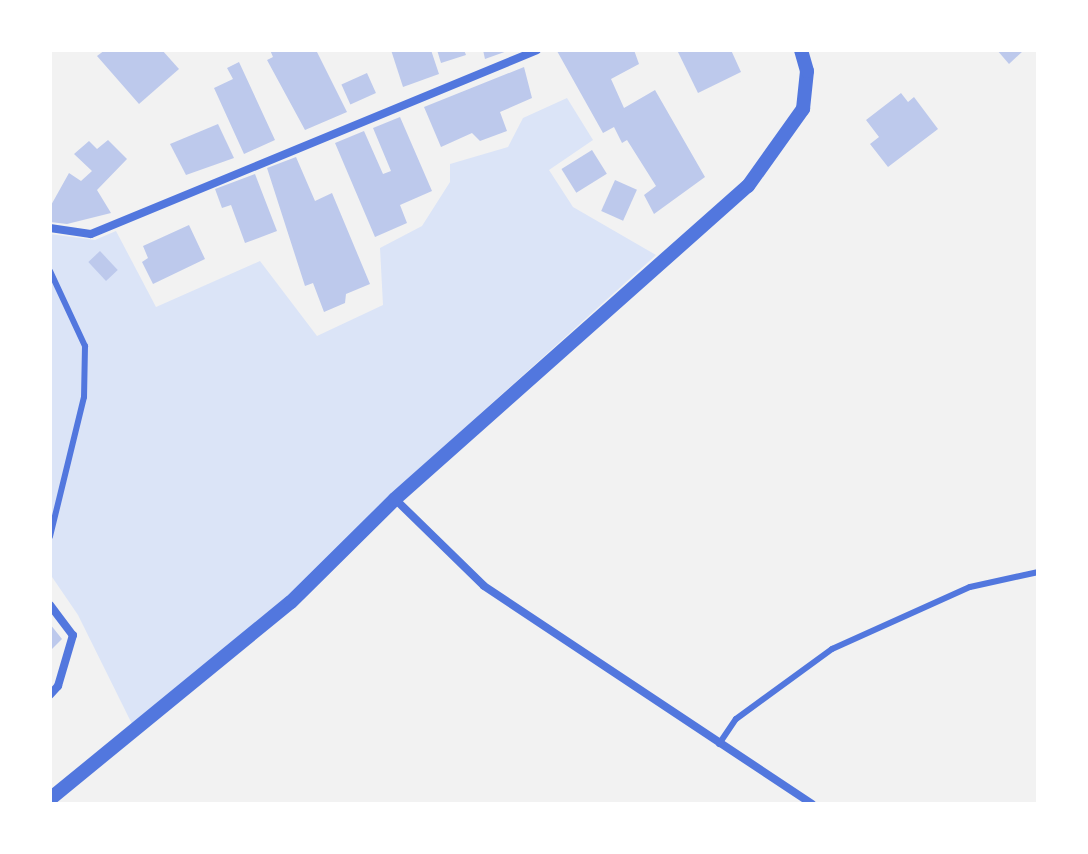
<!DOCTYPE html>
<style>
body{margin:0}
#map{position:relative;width:1088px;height:854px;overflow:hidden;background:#f2f2f2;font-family:Mulish,sans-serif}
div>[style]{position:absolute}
.green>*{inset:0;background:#dbe4f7}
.building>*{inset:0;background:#bdc9ec;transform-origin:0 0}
.service>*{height:6px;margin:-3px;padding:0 3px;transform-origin:3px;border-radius:3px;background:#5277de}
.minor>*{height:8px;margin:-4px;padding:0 4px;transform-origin:4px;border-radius:4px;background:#5277de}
.tertiary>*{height:14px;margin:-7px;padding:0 7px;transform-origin:7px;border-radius:7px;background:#5277de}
span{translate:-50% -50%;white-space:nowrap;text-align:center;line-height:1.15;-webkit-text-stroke:6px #fff;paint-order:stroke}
.frame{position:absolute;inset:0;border:52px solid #fff;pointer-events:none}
</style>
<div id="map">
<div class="green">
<i style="clip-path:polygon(567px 98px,593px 140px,549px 170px,573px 207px,656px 255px,388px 497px,286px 600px,132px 724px,78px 615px,50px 574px,50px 234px,95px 240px,116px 231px,156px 307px,260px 261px,317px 336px,383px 305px,380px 248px,422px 226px,450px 182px,450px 164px,508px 147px,523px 118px)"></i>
</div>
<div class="building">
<i style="clip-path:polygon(105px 50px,162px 50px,179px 69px,139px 104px,97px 56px)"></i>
<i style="clip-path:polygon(270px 50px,316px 50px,347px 112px,305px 130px,267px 60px,273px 57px)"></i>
<i style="clip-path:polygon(391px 50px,431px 50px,439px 74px,403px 87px)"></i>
<i style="clip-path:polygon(437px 50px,464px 50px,466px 55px,441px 63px)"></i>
<i style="clip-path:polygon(483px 50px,510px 50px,485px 59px)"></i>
<i style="clip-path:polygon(634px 50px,639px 64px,611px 79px,624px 108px,655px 90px,705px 177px,654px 214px,644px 195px,656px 186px,627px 140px,622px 143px,614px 127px,603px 133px,557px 51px)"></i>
<i style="clip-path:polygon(677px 50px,731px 50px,741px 72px,698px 93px)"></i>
<i style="clip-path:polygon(997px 50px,1024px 50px,1009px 64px)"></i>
<i style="clip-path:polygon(239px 62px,275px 140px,244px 154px,214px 88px,233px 79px,227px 68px)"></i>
<i style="clip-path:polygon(524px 67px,532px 98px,500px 112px,507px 131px,480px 141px,472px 133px,441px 147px,424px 107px)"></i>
<i style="left:367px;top:73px;width:22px;height:28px;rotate:66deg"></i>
<i style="clip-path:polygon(901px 93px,908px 102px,914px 97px,938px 129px,888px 167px,870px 144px,879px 137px,866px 120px)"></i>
<i style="clip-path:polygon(400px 117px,432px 191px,400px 205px,407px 223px,375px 237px,335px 143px,364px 131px,383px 174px,391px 171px,373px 128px)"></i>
<i style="clip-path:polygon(218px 124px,234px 158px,186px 175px,170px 144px)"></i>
<i style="clip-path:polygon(108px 140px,127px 159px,97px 190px,111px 213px,67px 224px,50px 222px,50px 207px,69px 173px,81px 181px,92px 171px,74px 154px,89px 141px,97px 149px)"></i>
<i style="left:592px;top:150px;width:28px;height:36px;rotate:58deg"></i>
<i style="clip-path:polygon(296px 157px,315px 201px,332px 193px,370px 284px,346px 294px,345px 303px,324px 312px,313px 283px,305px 286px,267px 168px)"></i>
<i style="clip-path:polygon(255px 174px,277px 231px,245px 243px,231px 205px,222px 208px,215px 189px)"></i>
<i style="left:615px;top:180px;width:24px;height:34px;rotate:24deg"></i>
<i style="clip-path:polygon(189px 225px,205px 259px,153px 284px,142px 262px,148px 258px,143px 246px)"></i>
<i style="left:100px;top:251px;width:26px;height:16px;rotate:47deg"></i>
<i style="clip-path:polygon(50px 624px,62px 639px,50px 651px)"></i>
</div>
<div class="service">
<i style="left:50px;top:271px;width:83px;rotate:65deg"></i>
<i style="left:85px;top:346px;width:51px;rotate:91.1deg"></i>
<i style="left:84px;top:397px;width:144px;rotate:103.7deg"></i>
<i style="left:719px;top:744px;width:30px;rotate:-56deg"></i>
<i style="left:736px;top:719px;width:119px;rotate:-36.1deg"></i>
<i style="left:832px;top:649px;width:151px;rotate:-24.2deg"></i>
<i style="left:970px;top:587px;width:70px;rotate:-12.4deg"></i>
</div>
<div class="minor">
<i style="left:50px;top:228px;width:41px;rotate:8.3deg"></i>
<i style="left:91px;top:234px;width:482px;rotate:-22.4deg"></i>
<i style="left:395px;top:499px;width:124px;rotate:44.3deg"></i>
<i style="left:484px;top:586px;width:394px;rotate:33.6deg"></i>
<i style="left:50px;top:605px;width:38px;rotate:53deg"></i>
<i style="left:73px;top:635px;width:53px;rotate:106.4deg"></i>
<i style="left:58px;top:686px;width:12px;rotate:132deg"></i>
</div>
<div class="tertiary">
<i style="left:50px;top:799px;width:311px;rotate:-39.3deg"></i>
<i style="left:291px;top:602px;width:146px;rotate:-44.7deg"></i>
<i style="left:395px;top:499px;width:472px;rotate:-41.6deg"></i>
<i style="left:748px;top:186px;width:95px;rotate:-54.5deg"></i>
<i style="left:803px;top:109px;width:38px;rotate:-84deg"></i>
<i style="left:807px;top:71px;width:22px;rotate:-106deg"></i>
</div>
<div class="frame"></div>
</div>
